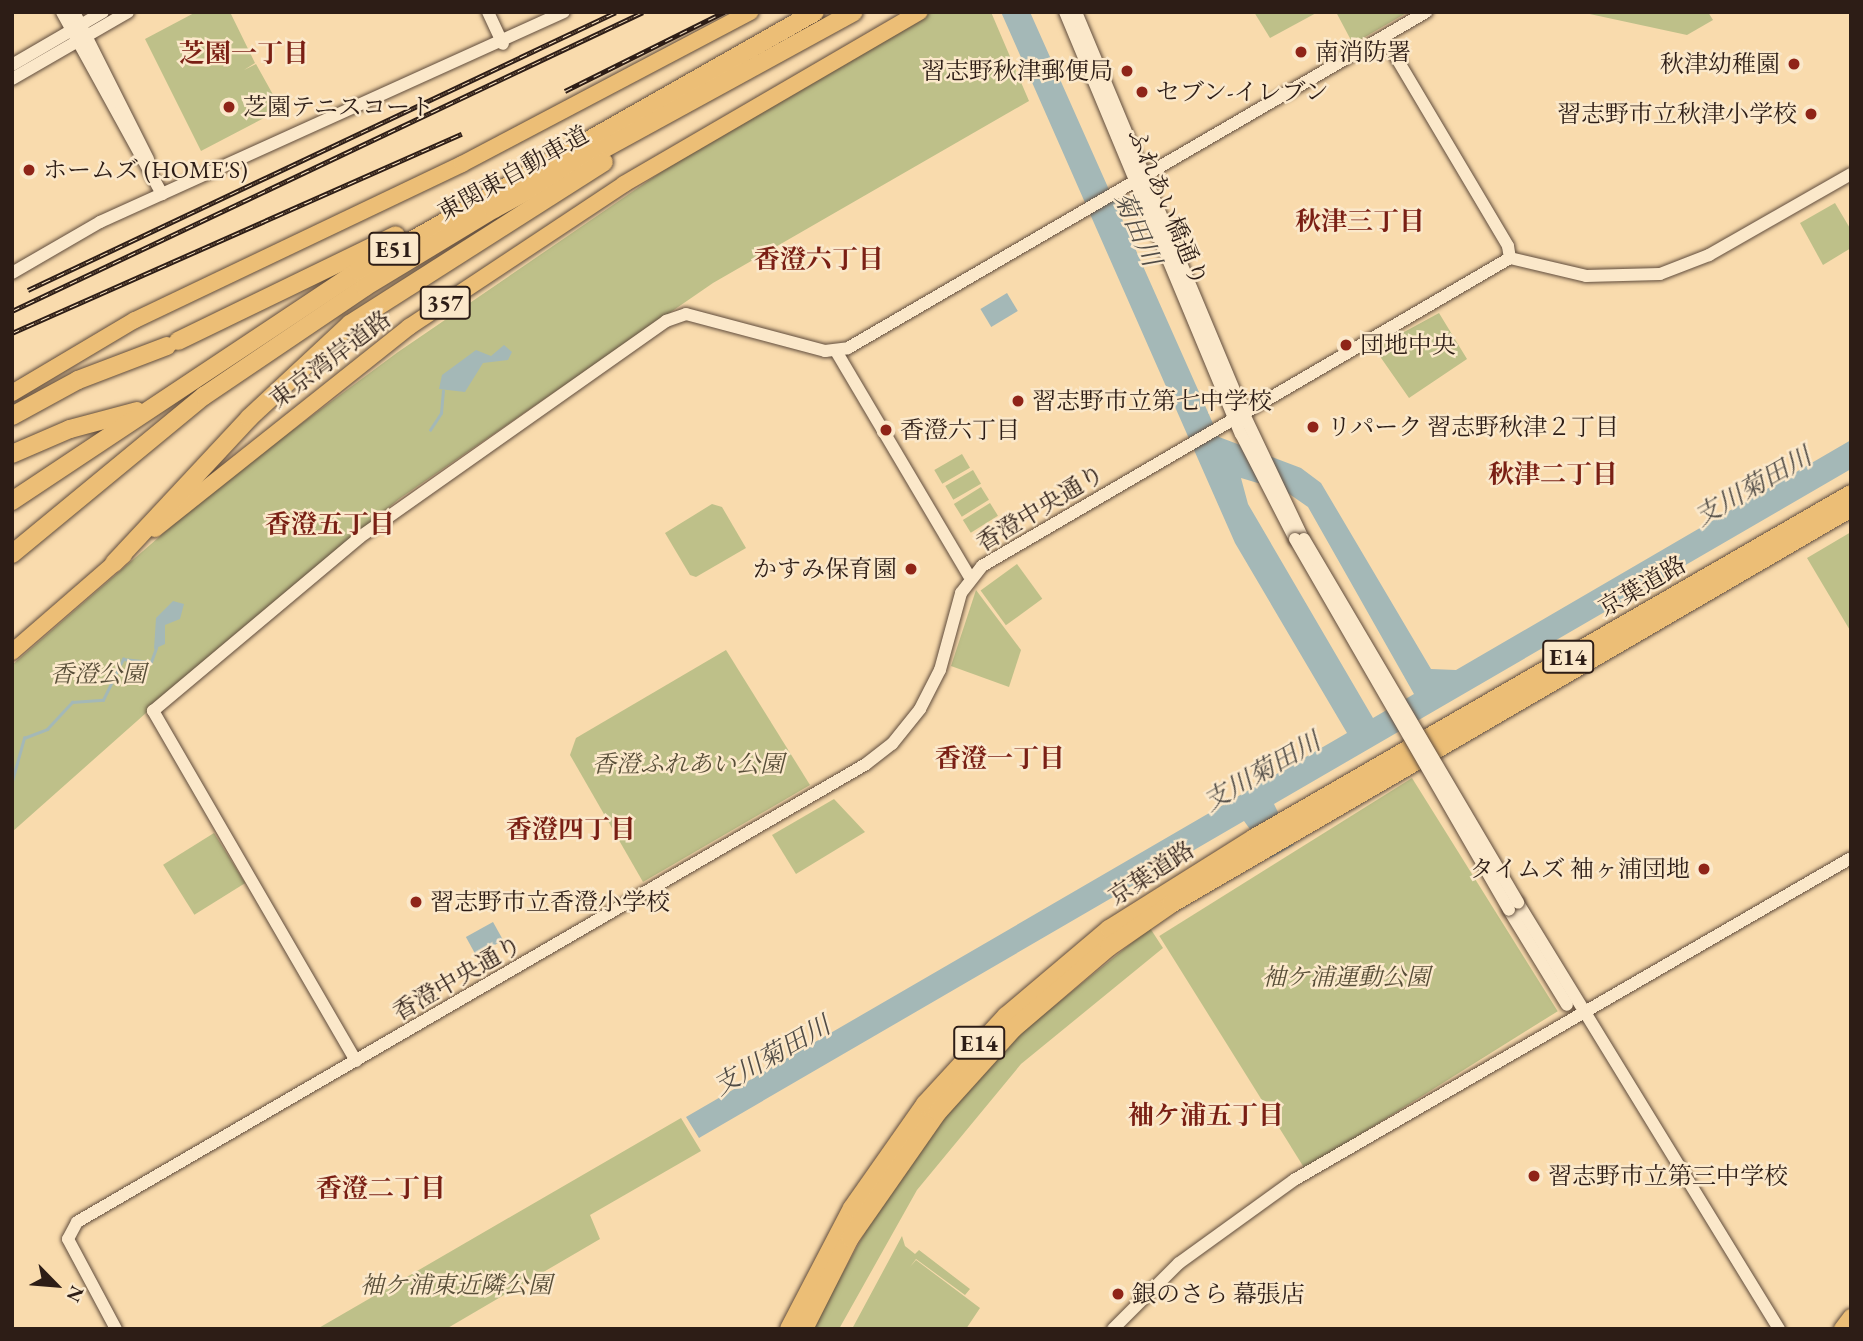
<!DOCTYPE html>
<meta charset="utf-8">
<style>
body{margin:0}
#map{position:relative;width:1863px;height:1341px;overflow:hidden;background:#f9dbad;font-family:"EB Garamond","Noto Serif JP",serif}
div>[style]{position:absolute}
.green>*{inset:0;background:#bec089;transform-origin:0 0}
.water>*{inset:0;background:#a4b8b7;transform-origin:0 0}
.stream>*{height:2.5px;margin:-1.25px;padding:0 1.25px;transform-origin:1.25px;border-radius:1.25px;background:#a4b8b7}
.roads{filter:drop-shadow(0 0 2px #604c3c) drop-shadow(0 0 2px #604c3c)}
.tertiary>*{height:12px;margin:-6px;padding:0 6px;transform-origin:6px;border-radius:6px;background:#fbe8ca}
.trunk>*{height:16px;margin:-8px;padding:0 8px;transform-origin:8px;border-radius:8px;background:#ecbe76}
.motorway>*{height:18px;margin:-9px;padding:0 9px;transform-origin:9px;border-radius:9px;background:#ecbe76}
.rail>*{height:5px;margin-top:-2.5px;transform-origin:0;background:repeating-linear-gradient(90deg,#fbe8ca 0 8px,#2d1d16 0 16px);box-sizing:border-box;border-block:2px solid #2d1d16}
.bridges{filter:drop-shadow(0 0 2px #604c3c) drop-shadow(0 0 2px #604c3c)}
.tertiary-bridge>*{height:12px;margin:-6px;padding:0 6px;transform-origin:6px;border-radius:6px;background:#fbe8ca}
.dots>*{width:19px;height:19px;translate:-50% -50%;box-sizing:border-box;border:4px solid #fbe8ca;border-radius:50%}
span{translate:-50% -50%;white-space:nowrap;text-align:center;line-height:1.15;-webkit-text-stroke:5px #fbe8ca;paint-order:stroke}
.shield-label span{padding:2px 5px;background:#fbe8ca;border:2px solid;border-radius:5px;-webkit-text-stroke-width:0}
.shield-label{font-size:23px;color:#2d1d16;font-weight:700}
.poi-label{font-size:24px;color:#2d1d16}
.left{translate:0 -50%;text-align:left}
.right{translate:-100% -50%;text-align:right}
.street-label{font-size:24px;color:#2d1d16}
.park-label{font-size:24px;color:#584e38;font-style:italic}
.neighbourhood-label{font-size:26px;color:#7a1f14;font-weight:700}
.water-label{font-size:26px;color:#514c46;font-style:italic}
.frame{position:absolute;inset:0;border:14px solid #2d1d16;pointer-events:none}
.north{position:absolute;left:21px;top:1250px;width:70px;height:70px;-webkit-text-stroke:5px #fbe8ca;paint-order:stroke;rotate:115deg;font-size:19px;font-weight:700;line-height:28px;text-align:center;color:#2d1d16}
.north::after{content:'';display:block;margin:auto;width:24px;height:32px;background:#2d1d16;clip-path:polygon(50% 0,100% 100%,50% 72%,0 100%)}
</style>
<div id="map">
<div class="green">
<i style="clip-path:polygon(196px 12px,230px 12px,255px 63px,244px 70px,256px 64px,281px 109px,201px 151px,145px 39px)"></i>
<i style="clip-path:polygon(931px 12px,991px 12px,1029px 101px,713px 283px,399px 499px,235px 634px,12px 832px,12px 665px,220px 484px,398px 352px,667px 168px)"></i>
<i style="clip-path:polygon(1254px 12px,1318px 12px,1270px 38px)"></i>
<i style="clip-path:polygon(1336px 12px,1408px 12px,1353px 44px)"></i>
<i style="clip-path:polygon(1708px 12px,1713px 20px,1687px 35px,1585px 13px)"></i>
<i style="clip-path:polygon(1835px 203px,1851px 230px,1851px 248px,1823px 265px,1800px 223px)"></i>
<i style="clip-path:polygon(1439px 313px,1467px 359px,1409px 398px,1379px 355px,1386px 351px,1382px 344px)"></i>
<i style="left:962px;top:454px;width:16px;height:32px;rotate:60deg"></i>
<i style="left:973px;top:470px;width:16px;height:32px;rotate:60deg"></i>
<i style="left:981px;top:487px;width:15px;height:32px;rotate:58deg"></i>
<i style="left:990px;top:503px;width:15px;height:32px;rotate:58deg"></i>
<i style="clip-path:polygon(712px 504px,722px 507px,746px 548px,696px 577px,690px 575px,665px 533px)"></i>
<i style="clip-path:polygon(1851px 532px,1851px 632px,1807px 558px)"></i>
<i style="left:1017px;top:564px;width:43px;height:45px;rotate:54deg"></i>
<i style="clip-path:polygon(976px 590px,1021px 650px,1009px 687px,951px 666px)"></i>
<i style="clip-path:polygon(726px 650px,810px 785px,643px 882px,570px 755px,576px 738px)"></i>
<i style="left:1412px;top:778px;width:275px;height:298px;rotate:58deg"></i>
<i style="clip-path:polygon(834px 799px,865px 832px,796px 874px,772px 835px)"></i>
<i style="left:214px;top:833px;width:59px;height:60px;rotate:58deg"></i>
<i style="clip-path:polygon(1150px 928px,1163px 948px,1021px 1064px,917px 1190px,839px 1329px,812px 1329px,869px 1225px,917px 1151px,976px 1080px,1016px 1037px)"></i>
<i style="clip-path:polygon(681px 1118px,701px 1151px,590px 1215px,600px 1239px,446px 1329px,317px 1329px)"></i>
<i style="clip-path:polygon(902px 1236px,905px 1246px,915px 1254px,919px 1250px,970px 1289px,965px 1295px,916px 1259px,910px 1267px,916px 1260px,980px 1308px,966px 1329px,852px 1329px)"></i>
</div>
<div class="water">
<i style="clip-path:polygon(evenodd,1001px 12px,1030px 12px,1219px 437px,1301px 468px,1321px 483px,1431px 669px,1456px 670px,1851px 440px,1851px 469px,1274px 804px,1294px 845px,1271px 858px,1244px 821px,699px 1138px,686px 1117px,1347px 733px,1235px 543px,1001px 12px,1241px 478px,1285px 491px,1308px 507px,1414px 694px,1373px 718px,1248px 504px,1241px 478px)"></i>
<i style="left:1007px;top:293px;width:21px;height:31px;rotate:59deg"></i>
<i style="clip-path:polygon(504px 345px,512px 352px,508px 360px,483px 363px,465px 392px,439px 389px,442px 375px,476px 350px,491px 356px)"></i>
<i style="clip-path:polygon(173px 601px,184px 604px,180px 619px,165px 625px,165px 644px,154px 649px,156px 618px)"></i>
<i style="left:493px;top:922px;width:21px;height:31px;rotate:61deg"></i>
</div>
<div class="stream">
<i style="left:430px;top:430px;width:20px;rotate:-57deg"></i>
<i style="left:441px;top:413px;width:22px;rotate:-85deg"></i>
<i style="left:12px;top:781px;width:45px;rotate:-74.4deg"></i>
<i style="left:24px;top:738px;width:25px;rotate:-21deg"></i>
<i style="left:47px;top:729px;width:37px;rotate:-47deg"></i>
<i style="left:72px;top:702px;width:31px;rotate:-4deg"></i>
<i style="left:103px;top:700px;width:46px;rotate:-64deg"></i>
<i style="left:123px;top:659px;width:28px;rotate:6deg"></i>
<i style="left:151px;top:662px;width:15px;rotate:-70deg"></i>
</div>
<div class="roads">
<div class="tertiary">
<i style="left:62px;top:12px;width:208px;rotate:61.2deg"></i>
<i style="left:74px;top:12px;width:165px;rotate:63.3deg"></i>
<i style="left:488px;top:12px;width:35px;rotate:65deg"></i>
<i style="left:1065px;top:12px;width:457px;rotate:67.4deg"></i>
<i style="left:1241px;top:434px;width:118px;rotate:62.8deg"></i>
<i style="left:1076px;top:12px;width:433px;rotate:67.3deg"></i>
<i style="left:1243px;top:412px;width:137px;rotate:64.6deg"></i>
<i style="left:1384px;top:37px;width:243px;rotate:59.3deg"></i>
<i style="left:1508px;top:246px;width:12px;rotate:81deg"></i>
<i style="left:12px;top:65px;width:105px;rotate:-30.2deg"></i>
<i style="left:12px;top:79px;width:134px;rotate:-30deg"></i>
<i style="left:12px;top:273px;width:102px;rotate:-30.1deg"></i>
<i style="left:100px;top:222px;width:509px;rotate:-24.35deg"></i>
<i style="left:836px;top:351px;width:261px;rotate:59.4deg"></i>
<i style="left:1518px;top:903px;width:500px;rotate:58.5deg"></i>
<i style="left:1509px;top:910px;width:111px;rotate:58.6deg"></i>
<i style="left:356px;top:1061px;width:405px;rotate:-120.1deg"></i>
<i style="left:153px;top:711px;width:270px;rotate:-40deg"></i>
<i style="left:360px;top:537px;width:375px;rotate:-35.2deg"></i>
<i style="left:666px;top:321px;width:21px;rotate:-19deg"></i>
<i style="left:686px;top:314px;width:144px;rotate:14.9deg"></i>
<i style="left:825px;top:351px;width:23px;rotate:-7deg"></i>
<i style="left:848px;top:348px;width:669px;rotate:-30.17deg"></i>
<i style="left:116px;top:1329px;width:102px;rotate:-118.1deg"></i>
<i style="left:68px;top:1239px;width:19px;rotate:-62deg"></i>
<i style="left:77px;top:1222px;width:912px;rotate:-30.13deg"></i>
<i style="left:866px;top:764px;width:33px;rotate:-38deg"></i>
<i style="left:892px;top:744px;width:45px;rotate:-51.3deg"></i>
<i style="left:920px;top:709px;width:44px;rotate:-62.9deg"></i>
<i style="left:940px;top:670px;width:80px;rotate:-74.7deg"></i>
<i style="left:961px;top:593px;width:34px;rotate:-52deg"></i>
<i style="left:982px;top:566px;width:611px;rotate:-30.26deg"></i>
<i style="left:1510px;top:258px;width:78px;rotate:13.3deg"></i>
<i style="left:1586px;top:276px;width:74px;rotate:-1.5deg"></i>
<i style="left:1660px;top:274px;width:53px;rotate:-21.2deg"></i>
<i style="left:1709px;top:255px;width:163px;rotate:-29.7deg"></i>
<i style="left:1113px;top:1329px;width:93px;rotate:-45deg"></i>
<i style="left:1179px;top:1263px;width:142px;rotate:-35.8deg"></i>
<i style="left:1294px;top:1180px;width:643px;rotate:-30.03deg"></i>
</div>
<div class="trunk">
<i style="left:12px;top:393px;width:143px;rotate:-30.7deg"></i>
<i style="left:135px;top:320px;width:362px;rotate:-25.5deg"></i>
<i style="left:462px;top:164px;width:326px;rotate:-27.8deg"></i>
<i style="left:155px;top:529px;width:325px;rotate:-38.5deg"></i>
<i style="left:409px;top:327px;width:258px;rotate:-33.6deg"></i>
<i style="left:624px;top:184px;width:342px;rotate:-30.2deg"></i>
<i style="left:12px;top:652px;width:148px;rotate:-40.9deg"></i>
<i style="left:1842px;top:1329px;width:15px;rotate:-53deg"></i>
</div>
<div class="motorway">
<i style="left:178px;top:341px;width:242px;rotate:-25.9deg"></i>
<i style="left:12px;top:416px;width:75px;rotate:-28.6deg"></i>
<i style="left:78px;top:380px;width:95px;rotate:-20.9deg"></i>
<i style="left:12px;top:454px;width:63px;rotate:-23.3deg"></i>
<i style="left:70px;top:429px;width:69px;rotate:-15deg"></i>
<i style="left:12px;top:501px;width:415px;rotate:-33.6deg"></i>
<i style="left:358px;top:271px;width:525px;rotate:-29.54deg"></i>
<i style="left:12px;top:554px;width:249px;rotate:-39.5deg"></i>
<i style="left:204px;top:396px;width:194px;rotate:-34.1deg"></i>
<i style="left:365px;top:287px;width:151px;rotate:-31.2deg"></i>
<i style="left:494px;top:209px;width:410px;rotate:-28.7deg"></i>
<i style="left:114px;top:563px;width:198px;rotate:-47deg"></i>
<i style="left:249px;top:418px;width:138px;rotate:-42.9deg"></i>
<i style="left:350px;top:324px;width:301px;rotate:-32.5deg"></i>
<i style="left:789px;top:1329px;width:136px;rotate:-62.5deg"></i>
<i style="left:852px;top:1208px;width:127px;rotate:-54.9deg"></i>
<i style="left:925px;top:1104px;width:120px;rotate:-47.4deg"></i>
<i style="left:1006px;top:1016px;width:135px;rotate:-40.2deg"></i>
<i style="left:1109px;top:929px;width:171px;rotate:-32.1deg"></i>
<i style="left:1254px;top:838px;width:689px;rotate:-29.95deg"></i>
<i style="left:804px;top:1329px;width:102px;rotate:-63.2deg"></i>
<i style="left:850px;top:1238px;width:154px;rotate:-55.1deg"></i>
<i style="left:938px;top:1112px;width:112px;rotate:-47.9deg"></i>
<i style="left:1013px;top:1029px;width:126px;rotate:-40.5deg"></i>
<i style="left:1109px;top:947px;width:75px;rotate:-34.7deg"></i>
<i style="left:1171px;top:904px;width:787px;rotate:-30.21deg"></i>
</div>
</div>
<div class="rail">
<i style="left:565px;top:91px;width:178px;rotate:-26.4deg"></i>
<i style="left:28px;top:290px;width:650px;rotate:-25.3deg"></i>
<i style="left:12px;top:311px;width:698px;rotate:-25.35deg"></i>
<i style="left:12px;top:333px;width:492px;rotate:-23.9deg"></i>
</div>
<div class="bridges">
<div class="tertiary-bridge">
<i style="left:1295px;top:539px;width:428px;rotate:60deg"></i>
<i style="left:1304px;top:539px;width:422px;rotate:59.5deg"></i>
</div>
</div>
<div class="dots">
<i style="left:1301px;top:52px;background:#8f2418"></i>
<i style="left:1794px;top:64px;background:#8f2418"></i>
<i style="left:1127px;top:71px;background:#8f2418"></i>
<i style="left:1142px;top:92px;background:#8f2418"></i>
<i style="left:229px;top:107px;background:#8f2418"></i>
<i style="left:1811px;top:114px;background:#8f2418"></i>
<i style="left:29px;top:170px;background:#8f2418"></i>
<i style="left:1346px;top:345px;background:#8f2418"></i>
<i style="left:1018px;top:401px;background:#8f2418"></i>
<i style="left:1313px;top:427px;background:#8f2418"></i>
<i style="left:886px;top:430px;background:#8f2418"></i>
<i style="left:911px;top:569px;background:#8f2418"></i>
<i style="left:1704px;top:869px;background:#8f2418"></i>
<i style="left:416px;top:902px;background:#8f2418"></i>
<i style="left:1534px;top:1176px;background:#8f2418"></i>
<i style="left:1118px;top:1294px;background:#8f2418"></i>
</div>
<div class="shield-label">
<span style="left:394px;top:249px">E51</span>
<span style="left:445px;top:303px">357</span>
<span style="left:1568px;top:657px">E14</span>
<span style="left:979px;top:1043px">E14</span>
</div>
<div class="poi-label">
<span class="left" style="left:1315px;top:52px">南消防署</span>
<span class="right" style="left:1780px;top:64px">秋津幼稚園</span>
<span class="right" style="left:1113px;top:71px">習志野秋津郵便局</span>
<span class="left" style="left:1156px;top:92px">セブン-イレブン</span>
<span class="left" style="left:243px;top:107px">芝園テニスコート</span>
<span class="right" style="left:1797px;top:114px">習志野市立秋津小学校</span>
<span class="left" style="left:43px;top:170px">ホームズ (HOME'S)</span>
<span class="left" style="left:1360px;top:345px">団地中央</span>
<span class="left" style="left:1032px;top:401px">習志野市立第七中学校</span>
<span class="left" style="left:1327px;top:427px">リパーク 習志野秋津２丁目</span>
<span class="left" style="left:900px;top:430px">香澄六丁目</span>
<span class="right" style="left:897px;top:569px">かすみ保育園</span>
<span class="right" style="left:1690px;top:869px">タイムズ 袖ヶ浦団地</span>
<span class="left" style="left:430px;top:902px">習志野市立香澄小学校</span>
<span class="left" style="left:1548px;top:1176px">習志野市立第三中学校</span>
<span class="left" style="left:1132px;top:1294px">銀のさら 幕張店</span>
</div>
<div class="street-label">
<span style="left:513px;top:173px;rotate:-29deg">東関東自動車道</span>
<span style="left:1168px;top:207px;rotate:67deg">ふれあい橋通り</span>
<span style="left:330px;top:359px;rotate:-37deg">東京湾岸道路</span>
<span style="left:1040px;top:508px;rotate:-31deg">香澄中央通り</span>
<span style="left:1642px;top:586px;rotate:-30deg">京葉道路</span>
<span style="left:1151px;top:873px;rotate:-33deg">京葉道路</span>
<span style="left:457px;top:978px;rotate:-30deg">香澄中央通り</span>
</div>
<div class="park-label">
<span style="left:98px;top:674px">香澄公園</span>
<span style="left:688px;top:764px">香澄ふれあい公園</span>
<span style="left:1346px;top:977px">袖ケ浦運動公園</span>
<span style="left:456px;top:1285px">袖ケ浦東近隣公園</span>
</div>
<div class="neighbourhood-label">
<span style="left:244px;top:54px">芝園一丁目</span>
<span style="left:1360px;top:222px">秋津三丁目</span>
<span style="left:819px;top:260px">香澄六丁目</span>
<span style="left:1553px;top:475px">秋津二丁目</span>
<span style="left:330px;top:525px">香澄五丁目</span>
<span style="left:1000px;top:759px">香澄一丁目</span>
<span style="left:571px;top:830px">香澄四丁目</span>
<span style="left:1206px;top:1116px">袖ケ浦五丁目</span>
<span style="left:381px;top:1189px">香澄二丁目</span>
</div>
<div class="water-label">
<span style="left:1137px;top:229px;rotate:66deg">菊田川</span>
<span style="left:1753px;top:487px;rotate:-30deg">支川菊田川</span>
<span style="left:1262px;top:772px;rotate:-30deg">支川菊田川</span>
<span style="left:772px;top:1056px;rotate:-30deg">支川菊田川</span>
</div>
<div class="frame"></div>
<div class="north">N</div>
</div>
